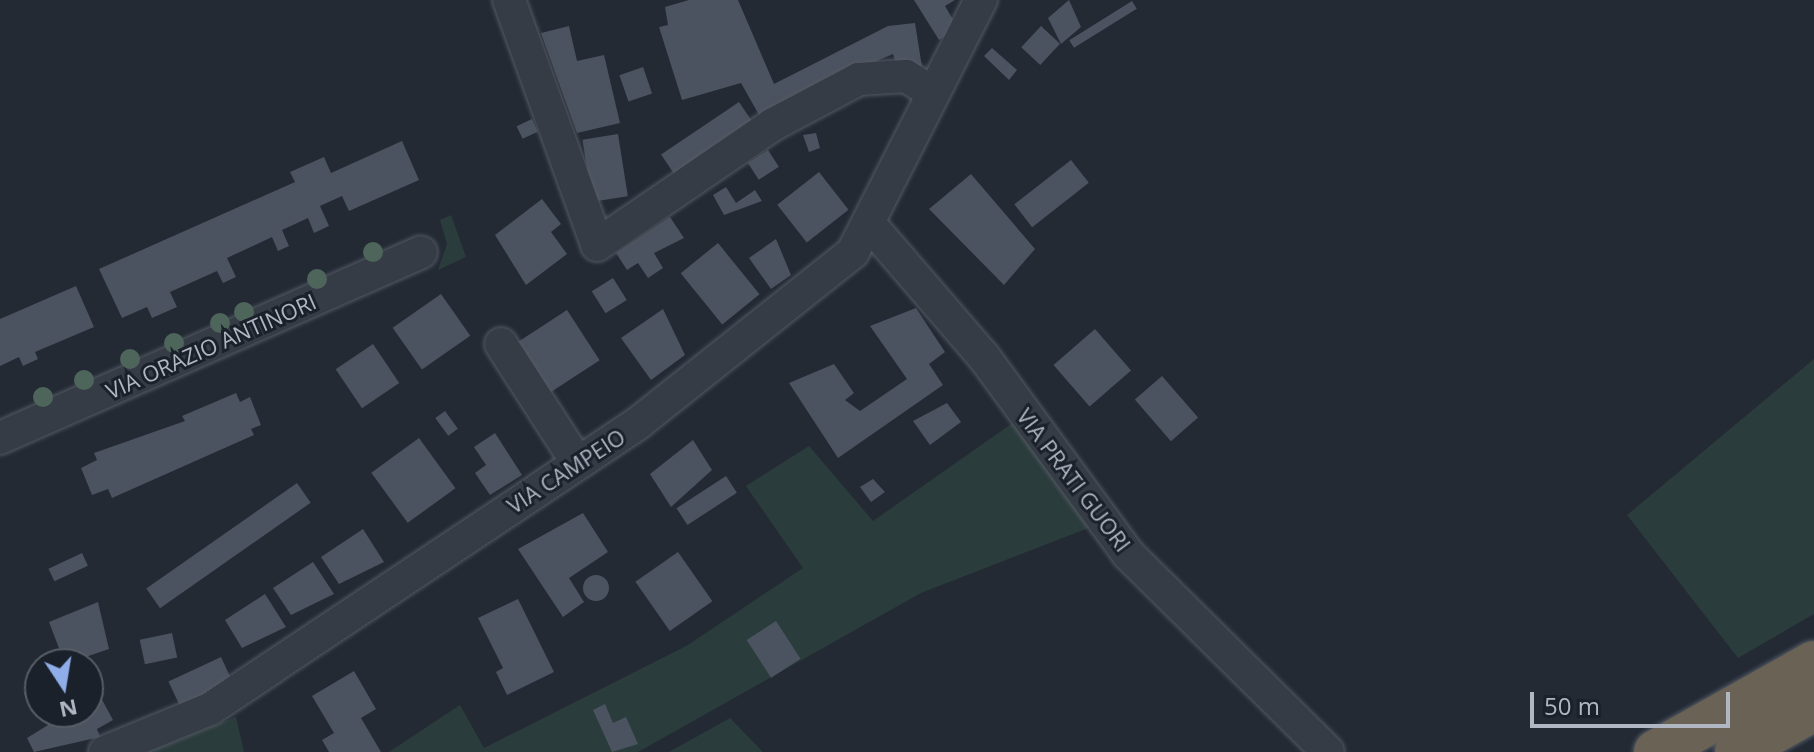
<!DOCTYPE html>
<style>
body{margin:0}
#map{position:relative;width:1814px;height:752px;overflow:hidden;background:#232a34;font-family:"Open Sans",sans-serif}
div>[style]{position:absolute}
.green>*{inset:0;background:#2b3c3c}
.building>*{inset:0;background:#4b5360;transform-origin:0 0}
.round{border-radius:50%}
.roads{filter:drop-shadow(0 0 2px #535963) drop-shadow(0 0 2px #535963)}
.street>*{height:32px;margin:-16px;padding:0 16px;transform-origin:16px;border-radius:16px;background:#363c45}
.highway>*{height:44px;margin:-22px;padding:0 22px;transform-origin:22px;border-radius:22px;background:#6a6254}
.trees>*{width:20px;height:20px;margin:-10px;border-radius:50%;background:#4e655c}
span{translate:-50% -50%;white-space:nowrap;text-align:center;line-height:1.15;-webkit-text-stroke:6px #1b212a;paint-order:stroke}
.street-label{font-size:22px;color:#b0b6c2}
.north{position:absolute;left:24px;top:648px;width:80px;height:80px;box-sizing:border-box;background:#1b212a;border:2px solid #575d67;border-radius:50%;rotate:168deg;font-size:22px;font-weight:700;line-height:32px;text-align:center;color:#b0b6c2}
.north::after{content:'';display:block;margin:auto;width:28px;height:36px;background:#8eade9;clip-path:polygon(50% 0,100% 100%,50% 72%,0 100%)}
.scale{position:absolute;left:1530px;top:692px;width:200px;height:36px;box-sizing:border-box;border:4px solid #b0b6c2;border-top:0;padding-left:10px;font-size:24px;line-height:28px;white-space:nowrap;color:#b0b6c2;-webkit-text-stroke:6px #1b212a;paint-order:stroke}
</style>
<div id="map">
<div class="green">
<i style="clip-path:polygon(451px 215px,466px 257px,438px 270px,447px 244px,440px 220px)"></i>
<i style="clip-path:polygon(1814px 359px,1814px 614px,1738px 658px,1627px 515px)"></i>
<i style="clip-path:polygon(1014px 422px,1091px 527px,921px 593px,638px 752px,389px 752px,460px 705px,484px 748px,688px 645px,803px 568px,746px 486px,809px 446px,873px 521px)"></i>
<i style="clip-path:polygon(236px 717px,244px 752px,147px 752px)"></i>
<i style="clip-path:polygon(730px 718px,763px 752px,669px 752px)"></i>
</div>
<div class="building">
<i style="clip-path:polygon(689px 0,738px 0,774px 84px,888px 26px,915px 23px,922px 67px,897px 69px,893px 54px,824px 84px,763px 122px,741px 83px,682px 100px,659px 27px,668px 25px,665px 7px)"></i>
<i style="clip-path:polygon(914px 0,955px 0,945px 6px,958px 28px,939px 40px)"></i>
<i style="clip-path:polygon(1069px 0,1081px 27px,1061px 44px,1048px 18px)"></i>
<i style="left:1132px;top:1px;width:9px;height:74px;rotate:58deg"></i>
<i style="clip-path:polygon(569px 26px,577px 61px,604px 55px,620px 123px,577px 133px,541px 33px)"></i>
<i style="left:1041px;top:26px;width:26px;height:29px;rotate:43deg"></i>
<i style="clip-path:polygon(992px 48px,1017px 70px,1009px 80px,984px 56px)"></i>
<i style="left:643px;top:67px;width:28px;height:25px;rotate:71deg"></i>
<i style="left:739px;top:102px;width:30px;height:94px;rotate:56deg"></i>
<i style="left:532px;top:119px;width:14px;height:17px;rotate:65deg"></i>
<i style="clip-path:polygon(816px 133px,820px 148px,809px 152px,803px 135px)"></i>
<i style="left:618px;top:134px;width:63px;height:36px;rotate:81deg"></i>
<i style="clip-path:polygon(402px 141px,419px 180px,349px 211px,342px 196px,320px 206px,329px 226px,314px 233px,308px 218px,282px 230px,289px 246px,278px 251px,272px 237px,227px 258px,236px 277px,223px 283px,217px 271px,170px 292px,177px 307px,152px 318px,147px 307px,122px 318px,99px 269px,295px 182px,290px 172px,324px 157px,331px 173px)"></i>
<i style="left:768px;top:150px;width:20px;height:24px;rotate:57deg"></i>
<i style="left:1071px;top:160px;width:29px;height:72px;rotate:52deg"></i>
<i style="left:819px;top:172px;width:48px;height:53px;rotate:52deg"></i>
<i style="clip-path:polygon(971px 174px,1035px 249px,1004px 285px,929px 209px)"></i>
<i style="clip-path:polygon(726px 187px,736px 203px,755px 190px,762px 201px,724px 215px,713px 195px)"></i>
<i style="clip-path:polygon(542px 199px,561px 224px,551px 232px,567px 254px,526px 285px,495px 235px)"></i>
<i style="clip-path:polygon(670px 217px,684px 238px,654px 253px,663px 268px,648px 278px,638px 263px,627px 270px,616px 253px)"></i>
<i style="clip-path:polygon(776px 239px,791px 275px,771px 289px,749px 258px)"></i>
<i style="left:718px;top:243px;width:66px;height:48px;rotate:51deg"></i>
<i style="left:613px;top:278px;width:26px;height:25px;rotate:58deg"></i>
<i style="clip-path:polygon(76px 286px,94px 327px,35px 352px,38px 359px,23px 366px,19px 357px,0 366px,0 319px)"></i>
<i style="left:441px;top:294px;width:51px;height:59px;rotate:55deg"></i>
<i style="clip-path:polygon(916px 308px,945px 352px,929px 364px,943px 385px,838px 458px,789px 383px,834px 364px,854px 393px,845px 400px,860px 411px,907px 379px,870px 326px)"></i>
<i style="clip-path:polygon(663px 309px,685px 355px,651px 380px,621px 338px)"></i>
<i style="left:567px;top:310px;width:60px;height:59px;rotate:57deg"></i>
<i style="left:1095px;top:329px;width:55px;height:55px;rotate:49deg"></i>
<i style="left:373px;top:344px;width:47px;height:45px;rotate:56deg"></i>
<i style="left:1162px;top:376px;width:55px;height:36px;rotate:49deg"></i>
<i style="clip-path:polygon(236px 393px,240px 402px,250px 397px,261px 425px,251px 429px,254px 435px,112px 498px,108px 489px,92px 495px,81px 468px,97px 460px,94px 453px,185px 421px,182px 416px)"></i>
<i style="clip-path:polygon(947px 403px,961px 422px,930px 445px,913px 421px)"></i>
<i style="left:445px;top:411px;width:22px;height:12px;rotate:54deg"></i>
<i style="clip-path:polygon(495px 433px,522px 475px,490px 495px,475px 473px,486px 465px,474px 447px)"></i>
<i style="left:419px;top:438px;width:62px;height:59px;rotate:54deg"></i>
<i style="clip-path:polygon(693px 440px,712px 470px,671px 507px,650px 474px)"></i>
<i style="left:726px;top:476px;width:20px;height:59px;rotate:57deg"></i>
<i style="clip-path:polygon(873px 479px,885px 492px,871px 502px,860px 487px)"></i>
<i style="left:297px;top:483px;width:24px;height:184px;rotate:55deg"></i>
<i style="clip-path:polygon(583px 513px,608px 552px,569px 578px,584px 602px,563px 617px,518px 549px)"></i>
<i style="clip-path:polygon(363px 529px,384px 562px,339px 584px,321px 557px)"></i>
<i style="left:678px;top:552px;width:60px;height:52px;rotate:55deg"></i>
<i style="left:82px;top:553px;width:14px;height:37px;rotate:65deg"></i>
<i style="clip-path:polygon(313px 562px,334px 594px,291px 615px,273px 588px)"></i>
<i class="round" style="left:583px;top:575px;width:26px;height:26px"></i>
<i style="clip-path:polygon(265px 594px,286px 627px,242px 648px,225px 620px)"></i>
<i style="clip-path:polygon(518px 599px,554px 672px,507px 695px,496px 672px,503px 668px,478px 618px)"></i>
<i style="clip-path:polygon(98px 602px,109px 649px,65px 664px,49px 622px)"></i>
<i style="left:776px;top:621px;width:45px;height:35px;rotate:57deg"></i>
<i style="left:172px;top:633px;width:25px;height:33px;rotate:78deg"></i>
<i style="left:221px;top:657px;width:29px;height:58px;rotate:65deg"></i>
<i style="clip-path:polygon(354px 671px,376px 709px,361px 718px,381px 752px,329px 752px,322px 740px,334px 733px,312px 696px)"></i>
<i style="clip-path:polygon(40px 685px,40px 707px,33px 711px,24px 693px)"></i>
<i style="clip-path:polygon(100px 696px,113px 720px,97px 729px,100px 737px,34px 752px,27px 738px,69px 712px,88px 712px,88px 702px)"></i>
<i style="clip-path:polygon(605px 704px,613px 723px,626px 717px,638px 744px,612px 752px,593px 710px)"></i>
</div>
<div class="roads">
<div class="street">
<i style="left:509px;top:0;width:260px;rotate:70.2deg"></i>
<i style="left:597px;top:245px;width:212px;rotate:-34.4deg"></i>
<i style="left:772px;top:125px;width:98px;rotate:-27.9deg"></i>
<i style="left:859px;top:79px;width:47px;rotate:-3.7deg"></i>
<i style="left:906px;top:76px;width:32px;rotate:32deg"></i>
<i style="left:872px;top:227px;width:172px;rotate:49.3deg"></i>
<i style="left:984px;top:357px;width:244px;rotate:53.8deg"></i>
<i style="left:1128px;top:554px;width:281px;rotate:44.7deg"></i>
<i style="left:501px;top:344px;width:140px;rotate:57.2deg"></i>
<i style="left:0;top:438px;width:460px;rotate:-23.8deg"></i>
<i style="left:105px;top:752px;width:113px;rotate:-22.3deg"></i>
<i style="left:210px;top:709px;width:513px;rotate:-33.72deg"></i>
<i style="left:637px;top:424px;width:276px;rotate:-38.5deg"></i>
<i style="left:853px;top:252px;width:283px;rotate:-63.1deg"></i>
</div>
<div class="highway">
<i style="left:1656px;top:752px;width:181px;rotate:-29.4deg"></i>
<i style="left:1737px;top:752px;width:88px;rotate:-29.2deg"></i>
</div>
</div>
<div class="trees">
<i style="left:373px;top:252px"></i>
<i style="left:317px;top:279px"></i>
<i style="left:244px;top:312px"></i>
<i style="left:220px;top:323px"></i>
<i style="left:174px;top:343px"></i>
<i style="left:130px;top:359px"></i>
<i style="left:84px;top:380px"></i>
<i style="left:43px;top:397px"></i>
</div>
<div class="street-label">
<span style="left:211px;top:346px;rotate:-24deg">VIA ORAZIO ANTINORI</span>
<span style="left:566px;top:471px;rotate:-33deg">VIA CAMPEIO</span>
<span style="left:1074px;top:480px;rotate:53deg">VIA PRATI GUORI</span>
</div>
<div class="north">N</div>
<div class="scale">50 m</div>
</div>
